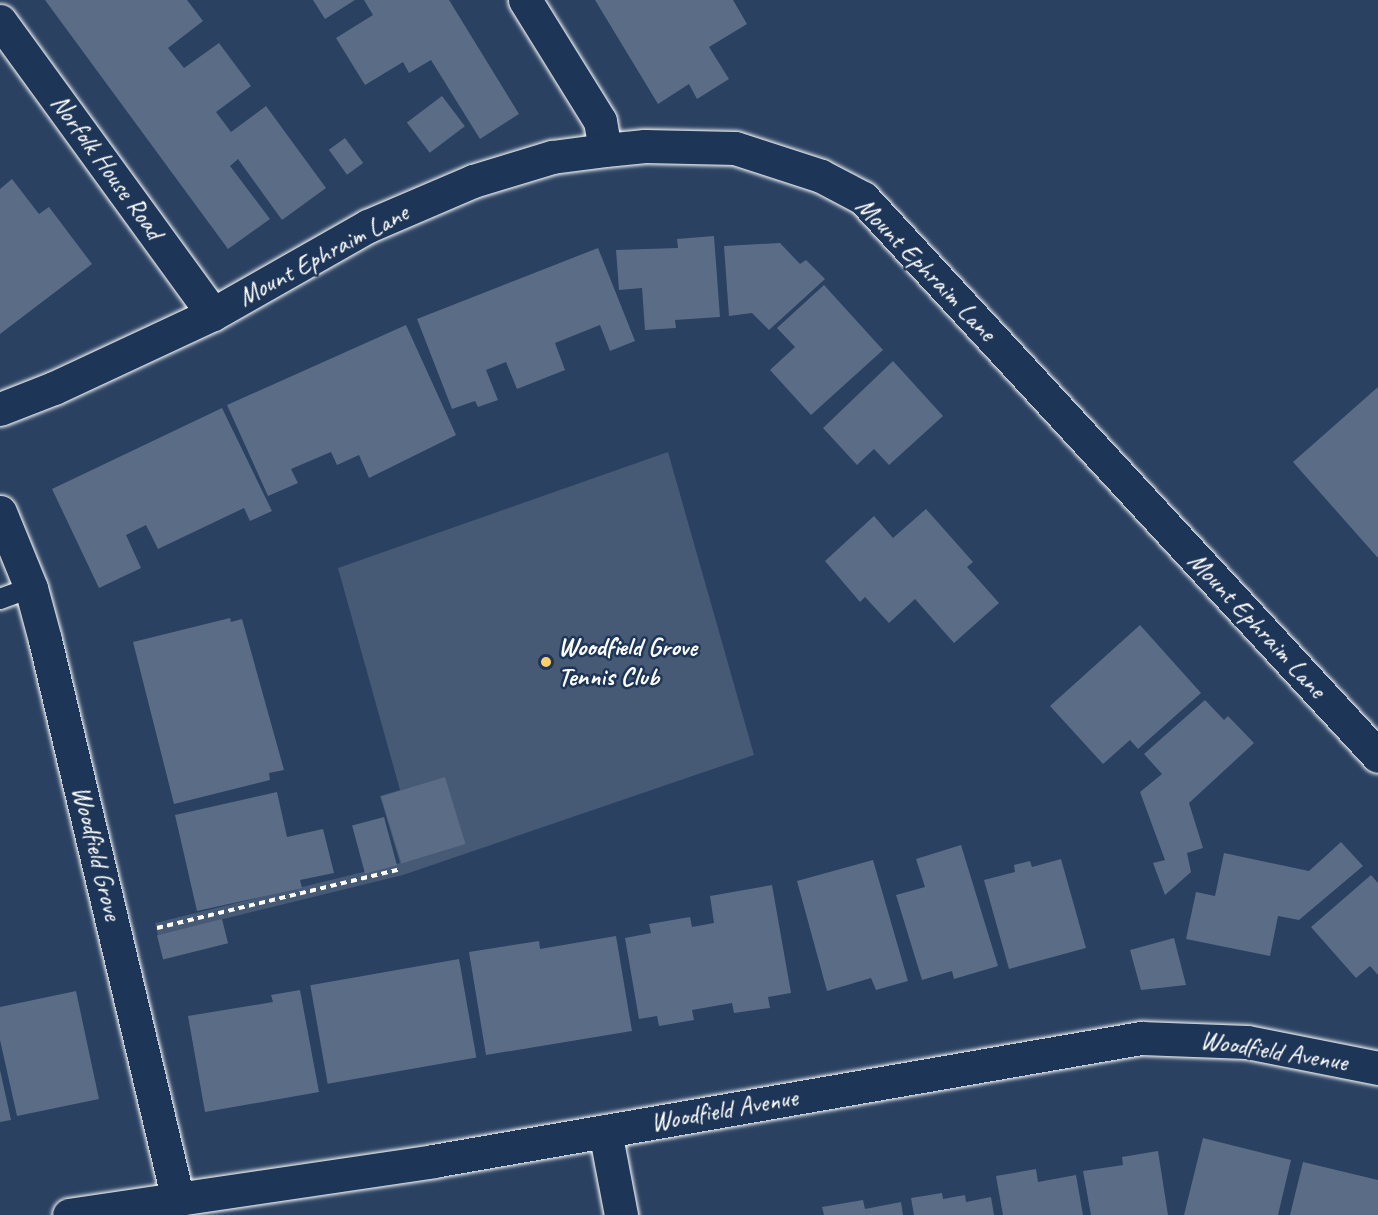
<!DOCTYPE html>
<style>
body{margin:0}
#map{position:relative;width:1378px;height:1215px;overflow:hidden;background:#2a4161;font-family:Caveat,sans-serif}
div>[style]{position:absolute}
.green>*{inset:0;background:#465975}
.building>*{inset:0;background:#5b6c86;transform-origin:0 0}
.path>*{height:4px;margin-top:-2px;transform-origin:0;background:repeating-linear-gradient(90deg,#fff 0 6px,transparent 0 10.5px)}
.roads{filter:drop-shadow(0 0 2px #fff) drop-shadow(0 0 2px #fff)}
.lane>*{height:20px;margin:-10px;padding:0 10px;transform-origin:10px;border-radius:10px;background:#1d3557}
.street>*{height:33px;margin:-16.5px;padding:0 16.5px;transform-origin:16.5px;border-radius:16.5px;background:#1d3557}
.secondary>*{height:33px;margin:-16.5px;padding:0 16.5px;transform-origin:16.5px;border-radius:16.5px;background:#1d3557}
.dots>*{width:16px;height:16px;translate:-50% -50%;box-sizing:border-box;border:3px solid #1d3557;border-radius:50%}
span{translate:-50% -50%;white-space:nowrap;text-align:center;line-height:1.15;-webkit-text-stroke:5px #1d3557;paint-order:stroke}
.street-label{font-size:26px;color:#fff}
.poi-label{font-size:26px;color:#fff;font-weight:700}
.left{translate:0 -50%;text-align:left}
</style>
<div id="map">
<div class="green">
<i style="clip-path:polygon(668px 452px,754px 755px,403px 875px,158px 935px,155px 923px,400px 863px,380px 796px,400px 790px,338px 568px)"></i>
</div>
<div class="building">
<i style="clip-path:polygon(45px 0,187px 0,203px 21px,168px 48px,184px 68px,219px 43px,251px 86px,216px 112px,231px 132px,266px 106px,326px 188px,282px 220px,238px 159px,230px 166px,270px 219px,228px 249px)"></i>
<i style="clip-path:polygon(313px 0,355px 0,325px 19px)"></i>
<i style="clip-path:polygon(364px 0,449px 0,519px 114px,480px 139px,431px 60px,409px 73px,403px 62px,365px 85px,336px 38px,373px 15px)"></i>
<i style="clip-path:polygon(595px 0,733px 0,747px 24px,709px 47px,729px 79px,697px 99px,689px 84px,658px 104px)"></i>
<i style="left:442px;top:96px;width:38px;height:44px;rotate:53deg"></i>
<i style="left:345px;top:138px;width:31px;height:20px;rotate:54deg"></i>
<i style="clip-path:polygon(12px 179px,39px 214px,49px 207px,92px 264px,0 334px,0 189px)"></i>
<i style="clip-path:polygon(714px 236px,720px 317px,675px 320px,676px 328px,645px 330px,642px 288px,619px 290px,616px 250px,678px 248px,677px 239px)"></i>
<i style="clip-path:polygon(780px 243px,800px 264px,806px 260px,825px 279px,769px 330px,752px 313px,729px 316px,724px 246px)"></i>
<i style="clip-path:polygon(598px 248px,635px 341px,610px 351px,600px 325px,555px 343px,565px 370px,517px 389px,506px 362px,486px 370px,498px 400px,478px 407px,475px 401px,452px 409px,417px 319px)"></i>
<i style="clip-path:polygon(824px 285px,883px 350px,811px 415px,770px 370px,795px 347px,777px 328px)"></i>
<i style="clip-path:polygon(406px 325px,456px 435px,369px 478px,359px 455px,337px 465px,331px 452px,291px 469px,298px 483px,268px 496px,227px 405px)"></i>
<i style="clip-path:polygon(893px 361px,943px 416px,889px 465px,874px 449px,857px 465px,823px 428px)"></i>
<i style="clip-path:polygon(1378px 387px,1378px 558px,1293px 462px)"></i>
<i style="clip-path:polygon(222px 408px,272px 511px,250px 521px,244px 508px,158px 549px,146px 525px,126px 535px,141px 568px,99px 588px,52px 489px)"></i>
<i style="clip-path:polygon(926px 509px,973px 562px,967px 567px,999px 603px,954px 643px,915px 599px,889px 623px,865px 597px,860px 602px,825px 561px,874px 516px,893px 538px)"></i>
<i style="clip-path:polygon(230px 618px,231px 622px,242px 619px,284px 770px,269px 773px,270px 780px,174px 804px,133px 642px)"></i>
<i style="clip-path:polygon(1140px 625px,1201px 693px,1138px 749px,1130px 740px,1103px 764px,1050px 706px)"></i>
<i style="clip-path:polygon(1205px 700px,1224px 720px,1228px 716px,1254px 743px,1189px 803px,1203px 848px,1187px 853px,1191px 872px,1165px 895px,1153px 863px,1165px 860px,1140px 792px,1162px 774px,1144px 754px)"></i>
<i style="left:445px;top:777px;width:70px;height:67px;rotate:73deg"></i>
<i style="clip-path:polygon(277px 792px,287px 837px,323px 829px,334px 873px,300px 880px,302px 888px,197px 911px,175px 815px)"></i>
<i style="left:384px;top:817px;width:50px;height:33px;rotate:75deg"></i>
<i style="clip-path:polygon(1341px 842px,1363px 866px,1299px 920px,1278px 916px,1270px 956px,1186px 939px,1196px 892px,1215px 896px,1224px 853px,1309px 871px)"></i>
<i style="clip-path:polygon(961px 845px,998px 966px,954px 979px,952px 971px,922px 980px,896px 895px,925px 887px,916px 859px)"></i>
<i style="clip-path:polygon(1061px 859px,1086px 948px,1009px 969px,984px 880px,1015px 872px,1014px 865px,1030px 861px,1032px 867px)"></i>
<i style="clip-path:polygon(873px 860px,908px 981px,876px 990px,871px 978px,827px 991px,797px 881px)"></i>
<i style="clip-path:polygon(1371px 875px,1378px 883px,1378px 975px,1370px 966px,1356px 978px,1311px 927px)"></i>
<i style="clip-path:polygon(772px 885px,791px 993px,768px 997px,770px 1008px,734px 1013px,732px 1003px,692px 1010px,694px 1020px,659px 1026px,657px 1016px,639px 1019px,625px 938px,651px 933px,649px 924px,690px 917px,692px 927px,714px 923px,710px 896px)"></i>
<i style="left:222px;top:919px;width:25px;height:67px;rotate:76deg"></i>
<i style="clip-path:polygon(616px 936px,632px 1031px,486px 1055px,469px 952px,539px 941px,540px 949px)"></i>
<i style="clip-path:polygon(1174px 938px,1186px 985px,1141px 990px,1130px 950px)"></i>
<i style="left:459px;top:959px;width:100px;height:151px;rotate:80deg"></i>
<i style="clip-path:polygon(300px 990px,319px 1092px,205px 1112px,188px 1016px,273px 1002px,271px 995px)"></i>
<i style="clip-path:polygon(76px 991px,99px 1099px,17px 1116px,0 1040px,0 1007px)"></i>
<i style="clip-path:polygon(0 1070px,11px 1120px,0 1122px)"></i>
<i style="clip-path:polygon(1203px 1138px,1291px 1160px,1278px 1215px,1184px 1215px)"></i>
<i style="clip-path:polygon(1158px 1151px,1168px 1215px,1091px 1215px,1083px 1171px,1123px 1165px,1122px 1157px)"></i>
<i style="clip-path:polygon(1303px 1162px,1378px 1180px,1378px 1215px,1290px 1215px)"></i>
<i style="clip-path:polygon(1036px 1169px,1038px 1182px,1076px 1175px,1083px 1215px,1003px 1215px,996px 1176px)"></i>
<i style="clip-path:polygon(942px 1193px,943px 1199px,965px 1195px,966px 1202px,991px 1197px,994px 1215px,914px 1215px,911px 1198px)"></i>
<i style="clip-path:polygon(863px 1200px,865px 1209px,901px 1202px,903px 1215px,824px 1215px,822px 1207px)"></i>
</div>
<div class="path">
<i style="left:157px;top:928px;width:250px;rotate:-13.6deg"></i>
</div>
<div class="roads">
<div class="lane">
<i style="left:0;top:599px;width:33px;rotate:-20deg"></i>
</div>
<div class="street">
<i style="left:525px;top:0;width:142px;rotate:58.2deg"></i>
<i style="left:600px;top:121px;width:29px;rotate:80deg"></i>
<i style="left:0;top:21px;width:362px;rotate:54deg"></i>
<i style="left:0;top:409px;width:58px;rotate:-21.3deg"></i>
<i style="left:54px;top:388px;width:175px;rotate:-25deg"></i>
<i style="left:213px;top:314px;width:178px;rotate:-29.6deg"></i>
<i style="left:368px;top:226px;width:114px;rotate:-23.2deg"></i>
<i style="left:473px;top:181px;width:83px;rotate:-16.9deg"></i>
<i style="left:552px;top:157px;width:53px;rotate:-7.5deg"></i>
<i style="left:605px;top:150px;width:40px;rotate:-5.7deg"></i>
<i style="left:645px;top:146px;width:90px;rotate:1.3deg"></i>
<i style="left:735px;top:148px;width:90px;rotate:18deg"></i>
<i style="left:821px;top:176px;width:47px;rotate:27.6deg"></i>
<i style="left:863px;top:198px;width:759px;rotate:47.29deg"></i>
<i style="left:0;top:512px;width:82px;rotate:67.8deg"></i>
<i style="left:31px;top:588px;width:54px;rotate:74.9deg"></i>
<i style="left:45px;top:640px;width:576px;rotate:76.64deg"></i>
<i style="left:605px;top:1131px;width:86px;rotate:79.2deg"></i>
</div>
<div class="secondary">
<i style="left:69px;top:1215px;width:368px;rotate:-8.4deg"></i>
<i style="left:433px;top:1161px;width:719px;rotate:-9.86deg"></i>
<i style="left:1141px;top:1038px;width:106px;rotate:2.2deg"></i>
<i style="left:1247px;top:1042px;width:134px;rotate:11.2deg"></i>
</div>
</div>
<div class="dots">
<i style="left:546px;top:662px;background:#ffd166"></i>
</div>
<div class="street-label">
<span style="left:107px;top:167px;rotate:54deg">Norfolk House Road</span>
<span style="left:323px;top:255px;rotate:-28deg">Mount Ephraim Lane</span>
<span style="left:926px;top:269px;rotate:46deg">Mount Ephraim Lane</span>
<span style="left:1257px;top:625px;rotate:47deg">Mount Ephraim Lane</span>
<span style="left:97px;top:853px;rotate:76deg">Woodfield Grove</span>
<span style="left:1274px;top:1051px;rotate:9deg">Woodfield Avenue</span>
<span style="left:724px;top:1110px;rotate:-10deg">Woodfield Avenue</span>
</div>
<div class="poi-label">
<span class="left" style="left:558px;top:662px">Woodfield Grove<br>Tennis Club</span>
</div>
</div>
